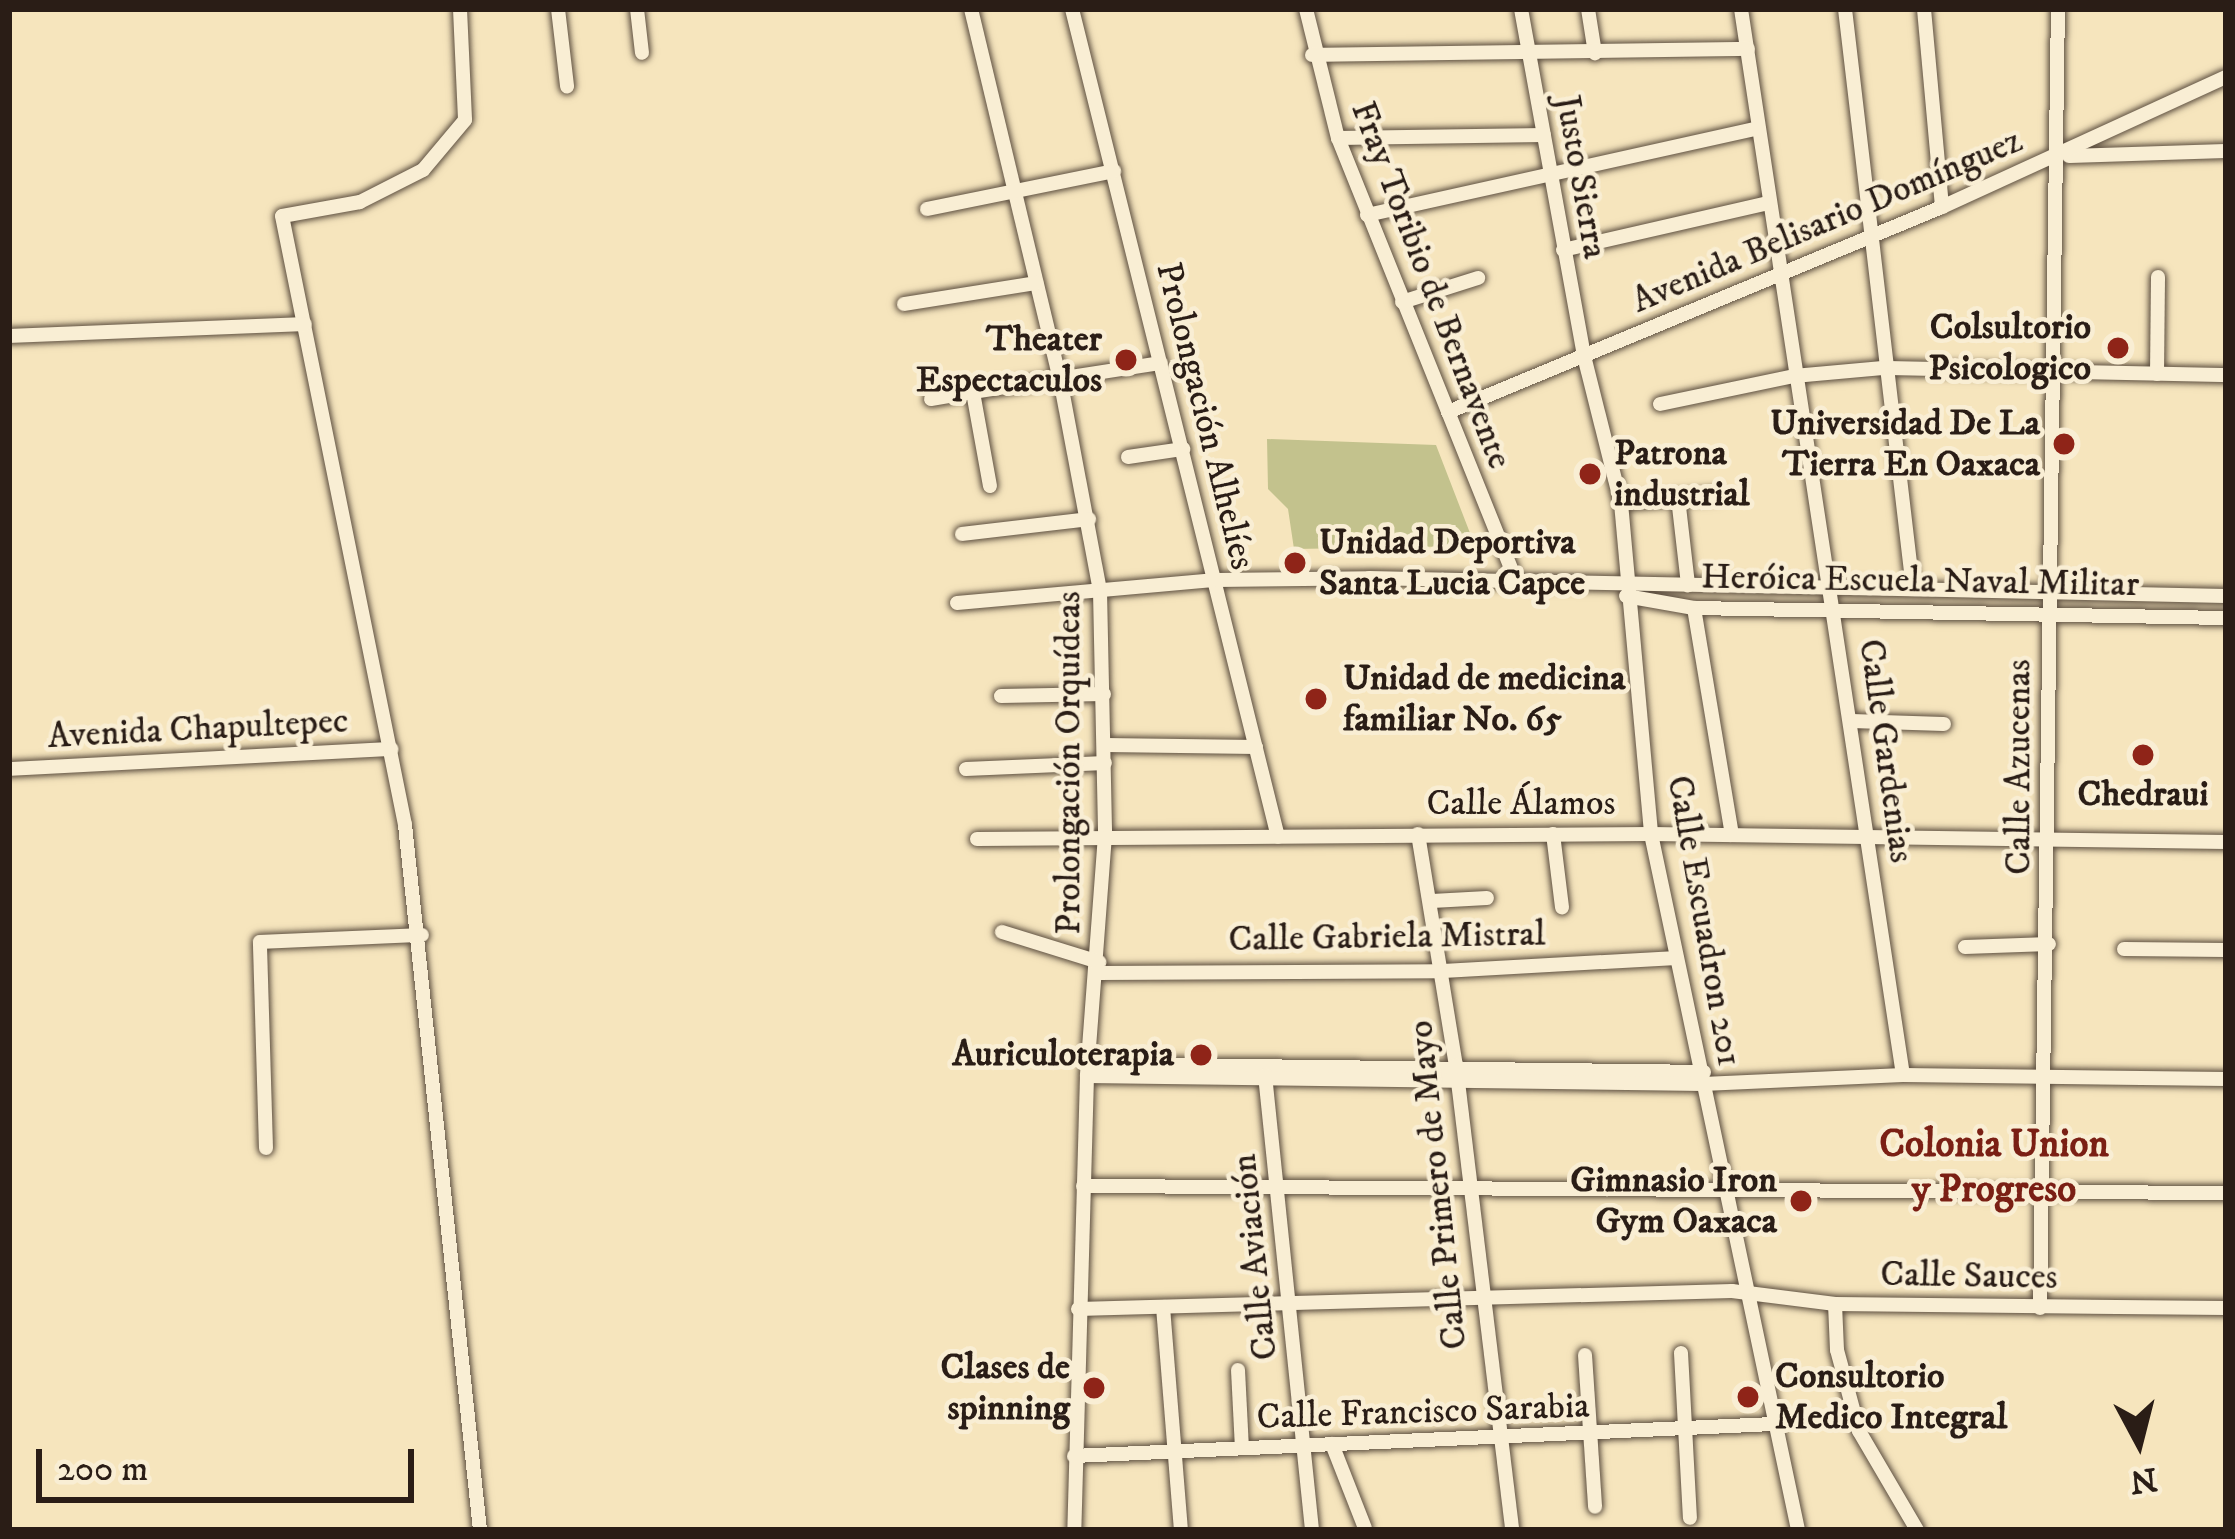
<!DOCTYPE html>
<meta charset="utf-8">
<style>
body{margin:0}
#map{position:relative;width:2235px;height:1539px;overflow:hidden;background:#f6e5bd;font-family:"IM FELL DW Pica",serif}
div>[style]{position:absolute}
.green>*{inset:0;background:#c3c28d}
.roads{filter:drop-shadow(0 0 3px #5d4f40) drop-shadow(0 0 3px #5d4f40)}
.minor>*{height:14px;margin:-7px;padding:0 7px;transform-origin:7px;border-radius:7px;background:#f9eed4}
.dots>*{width:33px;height:33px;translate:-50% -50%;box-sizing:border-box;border:6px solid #f9eed4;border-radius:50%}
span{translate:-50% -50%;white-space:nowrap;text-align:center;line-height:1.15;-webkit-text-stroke:9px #f9eed4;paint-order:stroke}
.street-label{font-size:36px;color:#2a1d16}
.poi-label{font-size:36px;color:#2a1d16;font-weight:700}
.right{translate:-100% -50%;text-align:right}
.left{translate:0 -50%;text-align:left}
.neighbourhood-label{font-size:39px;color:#7a1f14;font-weight:700}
.frame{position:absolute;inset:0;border:12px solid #2a1d16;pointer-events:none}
.north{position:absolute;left:2079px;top:1383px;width:120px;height:120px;-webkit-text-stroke:9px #f9eed4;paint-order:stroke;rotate:173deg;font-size:33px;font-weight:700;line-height:48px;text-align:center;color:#2a1d16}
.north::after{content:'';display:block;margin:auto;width:42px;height:54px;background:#2a1d16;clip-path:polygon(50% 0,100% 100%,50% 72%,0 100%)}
.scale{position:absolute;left:36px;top:1449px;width:378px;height:54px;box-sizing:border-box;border:6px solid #2a1d16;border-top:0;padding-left:15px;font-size:36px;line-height:42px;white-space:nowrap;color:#2a1d16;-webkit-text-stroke:9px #f9eed4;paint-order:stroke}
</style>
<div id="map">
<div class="green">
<i style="clip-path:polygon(1267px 439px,1436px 445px,1475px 546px,1294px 549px,1288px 509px,1268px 489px)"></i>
</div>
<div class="roads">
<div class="minor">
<i style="left:460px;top:9px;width:111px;rotate:87.4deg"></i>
<i style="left:465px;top:120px;width:65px;rotate:130deg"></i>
<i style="left:423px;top:170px;width:71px;rotate:153.1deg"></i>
<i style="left:360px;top:202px;width:79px;rotate:169.8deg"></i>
<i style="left:282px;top:216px;width:621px;rotate:78.58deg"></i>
<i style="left:405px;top:825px;width:709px;rotate:83.93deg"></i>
<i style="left:558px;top:9px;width:78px;rotate:83.3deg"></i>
<i style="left:637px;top:9px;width:44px;rotate:83.5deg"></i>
<i style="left:971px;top:9px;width:381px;rotate:76.5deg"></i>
<i style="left:1060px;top:379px;width:216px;rotate:79.3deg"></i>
<i style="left:1100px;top:591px;width:244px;rotate:88.8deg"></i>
<i style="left:1105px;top:835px;width:242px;rotate:94.3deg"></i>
<i style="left:1087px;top:1076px;width:454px;rotate:91.6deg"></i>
<i style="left:1072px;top:9px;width:853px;rotate:76.03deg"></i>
<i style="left:1306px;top:9px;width:133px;rotate:76.1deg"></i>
<i style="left:1338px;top:138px;width:475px;rotate:68.1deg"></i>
<i style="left:1521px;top:9px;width:353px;rotate:79.7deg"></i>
<i style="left:1584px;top:356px;width:152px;rotate:75.9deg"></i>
<i style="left:1621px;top:503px;width:332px;rotate:84.8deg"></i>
<i style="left:1651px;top:834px;width:711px;rotate:78.07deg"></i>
<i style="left:1588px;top:9px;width:45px;rotate:81deg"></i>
<i style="left:1741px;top:9px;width:1078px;rotate:81.36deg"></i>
<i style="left:1845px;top:9px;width:584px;rotate:83.31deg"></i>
<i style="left:1924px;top:9px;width:199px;rotate:84.8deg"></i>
<i style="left:1312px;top:55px;width:436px;rotate:-0.8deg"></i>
<i style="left:1338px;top:138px;width:206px;rotate:-0.8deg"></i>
<i style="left:2069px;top:156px;width:157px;rotate:-1.8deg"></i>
<i style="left:927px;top:209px;width:191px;rotate:-11.5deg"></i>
<i style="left:1367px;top:215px;width:401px;rotate:-12.5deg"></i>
<i style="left:1563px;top:250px;width:210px;rotate:-12.9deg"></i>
<i style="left:1402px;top:302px;width:80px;rotate:-17.5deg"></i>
<i style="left:904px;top:304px;width:134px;rotate:-9deg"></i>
<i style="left:9px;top:336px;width:296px;rotate:-2.3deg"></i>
<i style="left:2157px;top:374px;width:97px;rotate:-89.4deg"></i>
<i style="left:931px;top:399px;width:43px;rotate:-9.5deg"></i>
<i style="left:1660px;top:404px;width:137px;rotate:-11.8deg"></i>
<i style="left:1794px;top:376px;width:89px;rotate:-5.1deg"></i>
<i style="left:1883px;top:368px;width:343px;rotate:1.2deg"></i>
<i style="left:1448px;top:412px;width:535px;rotate:-22.54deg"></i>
<i style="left:1942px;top:207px;width:312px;rotate:-24.6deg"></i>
<i style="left:1128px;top:457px;width:56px;rotate:-8.3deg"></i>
<i style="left:990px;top:486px;width:96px;rotate:-100.3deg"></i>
<i style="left:973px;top:392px;width:190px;rotate:-8.8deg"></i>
<i style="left:1678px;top:498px;width:88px;rotate:83.4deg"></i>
<i style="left:1621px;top:503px;width:97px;rotate:-4.7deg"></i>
<i style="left:962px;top:534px;width:128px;rotate:-6.7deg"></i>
<i style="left:1626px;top:596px;width:69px;rotate:10deg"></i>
<i style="left:1694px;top:608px;width:532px;rotate:1.08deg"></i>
<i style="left:957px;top:603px;width:260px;rotate:-5.1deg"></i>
<i style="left:1216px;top:580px;width:153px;rotate:-0.7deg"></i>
<i style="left:1369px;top:578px;width:857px;rotate:1.2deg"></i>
<i style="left:1694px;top:608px;width:230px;rotate:80.5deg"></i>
<i style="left:1001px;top:696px;width:103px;rotate:-1.1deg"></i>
<i style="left:1851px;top:721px;width:93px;rotate:1.8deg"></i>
<i style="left:1105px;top:745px;width:151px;rotate:0.8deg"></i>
<i style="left:9px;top:769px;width:383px;rotate:-3deg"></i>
<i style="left:966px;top:769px;width:139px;rotate:-2.5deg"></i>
<i style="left:1418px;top:834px;width:234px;rotate:80.7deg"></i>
<i style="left:1456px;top:1065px;width:468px;rotate:83.1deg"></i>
<i style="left:1553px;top:834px;width:74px;rotate:83deg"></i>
<i style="left:977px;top:839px;width:674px;rotate:-0.43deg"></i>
<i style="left:1651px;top:834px;width:575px;rotate:0.8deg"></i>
<i style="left:1432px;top:901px;width:55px;rotate:-3.1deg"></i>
<i style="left:1002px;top:932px;width:102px;rotate:17.2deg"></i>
<i style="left:1965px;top:947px;width:84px;rotate:-2deg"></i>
<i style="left:2124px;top:949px;width:102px;rotate:0.6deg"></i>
<i style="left:1098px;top:973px;width:345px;rotate:-0.3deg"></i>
<i style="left:1443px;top:971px;width:234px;rotate:-3.2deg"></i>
<i style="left:1088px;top:1064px;width:616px;rotate:0.74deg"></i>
<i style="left:1265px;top:1075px;width:457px;rotate:84.1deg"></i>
<i style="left:1087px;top:1076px;width:616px;rotate:0.74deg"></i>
<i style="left:1703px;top:1084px;width:200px;rotate:-2.6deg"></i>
<i style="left:1903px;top:1075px;width:323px;rotate:0.7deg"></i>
<i style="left:266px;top:1148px;width:206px;rotate:-91.7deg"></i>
<i style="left:260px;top:942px;width:162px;rotate:-2.5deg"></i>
<i style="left:1083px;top:1186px;width:1143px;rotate:0.35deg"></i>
<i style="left:1835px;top:1304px;width:46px;rotate:87.5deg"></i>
<i style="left:1837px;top:1350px;width:84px;rotate:74.8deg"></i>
<i style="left:1859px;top:1431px;width:115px;rotate:59.6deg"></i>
<i style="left:1163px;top:1307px;width:224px;rotate:85.4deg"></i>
<i style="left:2040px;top:1308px;width:1299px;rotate:-89.21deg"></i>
<i style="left:1078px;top:1309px;width:654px;rotate:-1.58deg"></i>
<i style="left:1732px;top:1291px;width:104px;rotate:7.2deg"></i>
<i style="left:1835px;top:1304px;width:391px;rotate:0.6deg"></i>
<i style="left:1681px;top:1353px;width:165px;rotate:86.9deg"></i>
<i style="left:1585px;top:1355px;width:152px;rotate:86.2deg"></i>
<i style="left:1238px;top:1370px;width:78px;rotate:87.1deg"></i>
<i style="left:1332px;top:1444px;width:90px;rotate:68.6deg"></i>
<i style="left:1074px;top:1456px;width:701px;rotate:-2.62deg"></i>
</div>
</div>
<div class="dots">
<i style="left:2118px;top:348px;background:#8f2418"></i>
<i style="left:1126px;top:360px;background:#8f2418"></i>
<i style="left:2064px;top:444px;background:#8f2418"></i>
<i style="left:1590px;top:474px;background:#8f2418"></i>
<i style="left:1295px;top:563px;background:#8f2418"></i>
<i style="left:1316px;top:699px;background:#8f2418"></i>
<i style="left:2143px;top:755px;background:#8f2418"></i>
<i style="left:1201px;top:1055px;background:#8f2418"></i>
<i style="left:1801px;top:1201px;background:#8f2418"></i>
<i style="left:1094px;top:1388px;background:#8f2418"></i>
<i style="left:1748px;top:1397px;background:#8f2418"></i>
</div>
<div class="street-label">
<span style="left:1581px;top:177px;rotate:80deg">Justo Sierra</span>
<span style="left:1827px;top:221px;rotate:-23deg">Avenida Belisario Domínguez</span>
<span style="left:1431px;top:285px;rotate:69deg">Fray Toribio de Bernavente</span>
<span style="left:1205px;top:416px;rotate:76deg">Prolongación Alhelíes</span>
<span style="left:1920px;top:581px;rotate:1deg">Heróica Escuela Naval Militar</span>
<span style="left:198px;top:729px;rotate:-3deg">Avenida Chapultepec</span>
<span style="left:1886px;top:751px;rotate:82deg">Calle Gardenias</span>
<span style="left:1069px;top:763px;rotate:-90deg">Prolongación Orquídeas</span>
<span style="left:2019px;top:767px;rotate:-90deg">Calle Azucenas</span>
<span style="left:1521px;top:804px">Calle Álamos</span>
<span style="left:1704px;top:921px;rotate:80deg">Calle Escuadron 201</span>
<span style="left:1387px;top:937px;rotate:-1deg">Calle Gabriela Mistral</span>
<span style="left:1438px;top:1185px;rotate:-96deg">Calle Primero de Mayo</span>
<span style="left:1255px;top:1257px;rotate:-96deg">Calle Aviación</span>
<span style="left:1969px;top:1276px;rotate:1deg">Calle Sauces</span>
<span style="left:1423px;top:1412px;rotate:-2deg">Calle Francisco Sarabia</span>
</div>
<div class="poi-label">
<span class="right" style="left:2091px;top:348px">Colsultorio<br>Psicologico</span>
<span class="right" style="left:1102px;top:360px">Theater<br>Espectaculos</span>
<span class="right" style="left:2040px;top:444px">Universidad De La<br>Tierra En Oaxaca</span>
<span class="left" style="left:1614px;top:474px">Patrona<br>industrial</span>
<span class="left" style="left:1319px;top:563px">Unidad Deportiva<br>Santa Lucia Capce</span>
<span class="left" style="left:1343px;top:699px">Unidad de medicina<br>familiar No. 65</span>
<span style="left:2143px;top:795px">Chedraui</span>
<span class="right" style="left:1174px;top:1055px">Auriculoterapia</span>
<span class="right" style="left:1777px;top:1201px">Gimnasio Iron<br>Gym Oaxaca</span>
<span class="right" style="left:1070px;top:1388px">Clases de<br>spinning</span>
<span class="left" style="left:1775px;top:1397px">Consultorio<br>Medico Integral</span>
</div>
<div class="neighbourhood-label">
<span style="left:1994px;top:1168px">Colonia Union<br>y Progreso</span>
</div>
<div class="frame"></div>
<div class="north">N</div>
<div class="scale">200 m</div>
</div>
